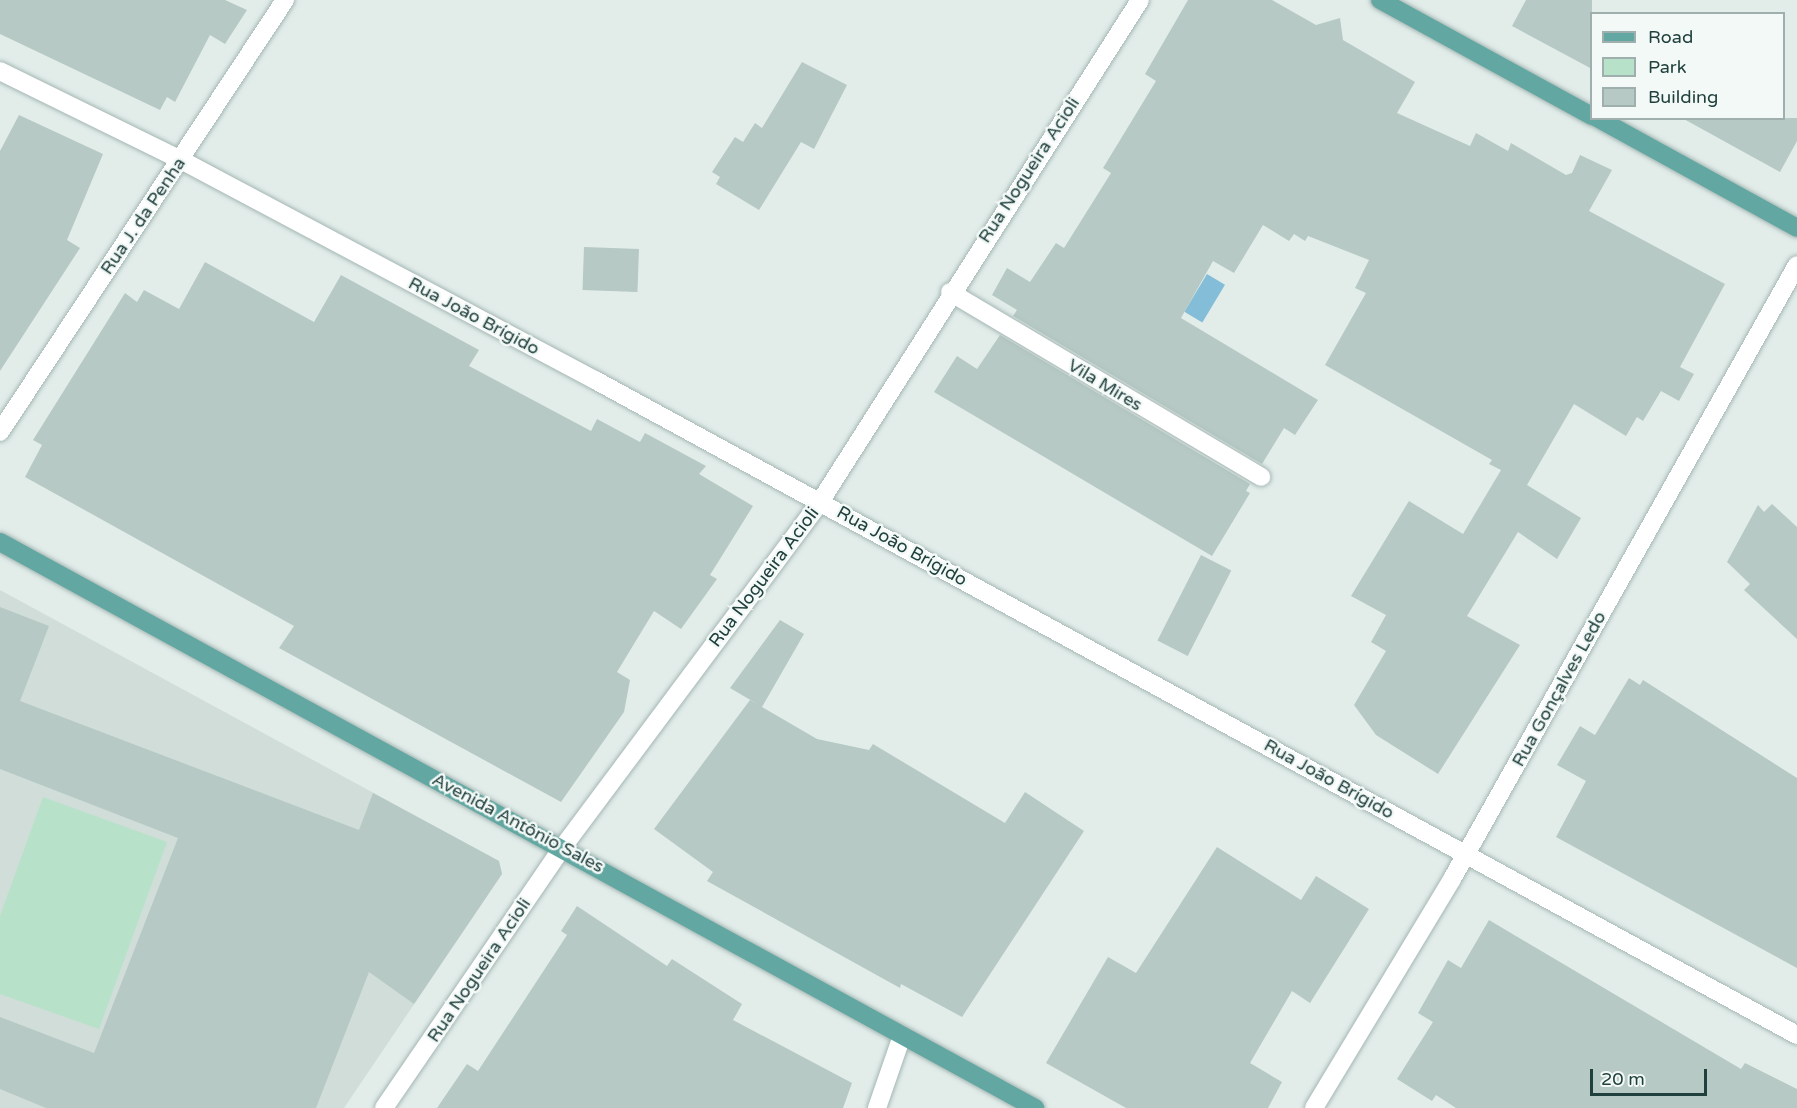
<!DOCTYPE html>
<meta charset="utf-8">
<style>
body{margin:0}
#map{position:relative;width:1797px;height:1108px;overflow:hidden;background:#e2edea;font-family:"Varela Round",sans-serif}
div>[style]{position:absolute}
.built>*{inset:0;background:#d0ddd9}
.green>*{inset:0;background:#b8e1ca}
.water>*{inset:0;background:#84bdd8;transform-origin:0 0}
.building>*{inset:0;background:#b6c9c4;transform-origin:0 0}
.roads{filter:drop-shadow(0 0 2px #a4b6b3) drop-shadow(0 0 2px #a4b6b3)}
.minor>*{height:18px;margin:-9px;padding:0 9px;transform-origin:9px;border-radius:9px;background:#fff}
.major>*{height:18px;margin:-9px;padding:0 9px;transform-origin:9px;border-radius:9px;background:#62a7a1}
span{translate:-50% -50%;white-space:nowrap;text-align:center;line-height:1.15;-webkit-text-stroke:5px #f3f9f7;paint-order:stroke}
.street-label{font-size:18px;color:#20403d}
.legend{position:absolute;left:1590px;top:12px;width:195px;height:108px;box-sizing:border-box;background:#f3f9f7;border:2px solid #9fafad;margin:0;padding:8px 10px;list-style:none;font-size:18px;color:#20403d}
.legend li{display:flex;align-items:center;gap:12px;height:30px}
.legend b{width:30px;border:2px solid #9fafad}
.scale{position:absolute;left:1590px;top:1069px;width:117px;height:27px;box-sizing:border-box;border:3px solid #20403d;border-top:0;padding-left:8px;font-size:18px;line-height:21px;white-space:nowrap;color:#20403d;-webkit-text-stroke:4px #f3f9f7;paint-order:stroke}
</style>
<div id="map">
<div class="built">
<i style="clip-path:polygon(0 590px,499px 861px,502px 874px,344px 1108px,0 1108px)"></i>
</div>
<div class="green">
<i style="clip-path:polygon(43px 797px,167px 842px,99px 1029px,0 994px,0 916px)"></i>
</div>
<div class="water">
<i style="left:1207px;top:274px;width:21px;height:44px;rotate:31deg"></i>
</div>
<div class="building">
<i style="clip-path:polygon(0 0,225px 0,247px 10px,225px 44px,210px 35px,175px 102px,167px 97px,160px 110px,0 34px)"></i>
<i style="clip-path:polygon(1188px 0,1272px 0,1316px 25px,1340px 18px,1343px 40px,1415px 82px,1397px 113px,1470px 146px,1476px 133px,1508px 151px,1511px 143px,1566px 175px,1572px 173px,1580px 155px,1612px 170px,1589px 211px,1725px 284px,1680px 367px,1694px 374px,1679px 401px,1661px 391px,1643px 421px,1637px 417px,1626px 436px,1574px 404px,1527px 485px,1581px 518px,1557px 559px,1518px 532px,1467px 616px,1520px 645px,1438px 774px,1376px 735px,1354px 705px,1386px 651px,1371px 642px,1386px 615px,1351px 596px,1409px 501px,1463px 534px,1501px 470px,1489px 464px,1492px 460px,1325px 365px,1366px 293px,1355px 288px,1369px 260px,1308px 236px,1305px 241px,1294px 234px,1289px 241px,1263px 225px,1234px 273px,1213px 261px,1181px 318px,1318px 400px,1295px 435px,1284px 428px,1262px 464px,1013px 316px,1017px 310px,992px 295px,1007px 268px,1030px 282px,1056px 243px,1064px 248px,1111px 173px,1103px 168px,1156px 81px,1145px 74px)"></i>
<i style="clip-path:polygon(1526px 0,1592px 0,1592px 69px,1512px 26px)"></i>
<i style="clip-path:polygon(802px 62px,847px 85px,814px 149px,801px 142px,759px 210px,716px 184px,720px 177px,712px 172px,735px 137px,743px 142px,755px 123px,762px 128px)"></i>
<i style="clip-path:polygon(19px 115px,103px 154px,67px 240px,80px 248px,0 371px,0 151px)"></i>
<i style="clip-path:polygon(1682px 118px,1797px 118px,1797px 141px,1780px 172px)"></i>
<i style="left:584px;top:247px;width:55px;height:43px;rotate:2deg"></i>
<i style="clip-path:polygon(205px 262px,314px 322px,341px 275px,479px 350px,469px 366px,591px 431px,597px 419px,640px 442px,645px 433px,706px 466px,699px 474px,753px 506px,710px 575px,717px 579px,681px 629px,654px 611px,617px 672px,630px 680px,624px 712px,561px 802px,279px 648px,294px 626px,25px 477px,42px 445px,33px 440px,125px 293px,137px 302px,144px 290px,179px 309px)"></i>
<i style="clip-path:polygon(1000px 335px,1250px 484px,1246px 491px,1250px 493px,1212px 556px,934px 392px,957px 356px,977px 369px)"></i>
<i style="clip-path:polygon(1772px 504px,1797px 527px,1797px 639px,1744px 590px,1750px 584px,1727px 562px,1758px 505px,1764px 512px)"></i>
<i style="left:1201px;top:555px;width:34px;height:96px;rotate:27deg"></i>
<i style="clip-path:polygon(0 607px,49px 626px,20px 701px,359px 830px,373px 793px,499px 861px,502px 874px,414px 1004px,369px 972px,316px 1108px,46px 1108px,0 1089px,0 1017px,94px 1053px,178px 838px,0 769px)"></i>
<i style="clip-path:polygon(780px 620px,804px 634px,762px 707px,817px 739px,869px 750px,873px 744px,1005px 823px,1025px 792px,1084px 831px,962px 1017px,901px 984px,900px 988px,707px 881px,713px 872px,654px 829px,750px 700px,759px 705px,730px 688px)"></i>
<i style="clip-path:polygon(1629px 678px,1640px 685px,1643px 680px,1797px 778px,1797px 968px,1556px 837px,1586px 781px,1557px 765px,1580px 726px,1595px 735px)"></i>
<i style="clip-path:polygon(1217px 847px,1301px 900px,1316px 876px,1369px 909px,1310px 1003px,1292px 991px,1250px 1063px,1282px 1082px,1268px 1108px,1126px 1108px,1046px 1063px,1108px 957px,1136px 973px)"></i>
<i style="clip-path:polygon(577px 906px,667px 966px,672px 959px,742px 1004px,733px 1020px,852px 1083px,843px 1108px,437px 1108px,467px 1064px,478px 1071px,567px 935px,561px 931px)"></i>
<i style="clip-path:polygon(1489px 920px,1741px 1069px,1745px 1063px,1797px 1089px,1797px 1108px,1456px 1108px,1436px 1095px,1432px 1101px,1397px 1079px,1433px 1022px,1418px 1013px,1448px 960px,1461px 968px)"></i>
</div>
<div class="roads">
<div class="minor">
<i style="left:0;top:71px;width:202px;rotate:26.2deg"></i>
<i style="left:181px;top:160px;width:469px;rotate:28deg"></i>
<i style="left:595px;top:380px;width:1369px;rotate:28.59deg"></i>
<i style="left:950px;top:292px;width:362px;rotate:30.7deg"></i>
<i style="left:0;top:432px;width:518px;rotate:-56.59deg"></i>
<i style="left:384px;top:1108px;width:316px;rotate:-55.6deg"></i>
<i style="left:563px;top:847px;width:430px;rotate:-53.3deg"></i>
<i style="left:820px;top:502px;width:595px;rotate:-57.48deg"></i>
<i style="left:877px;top:1108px;width:76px;rotate:-70.9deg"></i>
<i style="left:1314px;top:1108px;width:267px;rotate:-58.9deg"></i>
<i style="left:1452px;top:879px;width:704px;rotate:-60.67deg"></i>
</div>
<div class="major">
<i style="left:1380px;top:0;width:242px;rotate:28.7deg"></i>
<i style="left:1597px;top:118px;width:228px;rotate:28.8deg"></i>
<i style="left:0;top:542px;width:1180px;rotate:28.67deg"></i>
</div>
</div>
<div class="street-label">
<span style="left:1029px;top:170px;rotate:-57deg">Rua Nogueira Acioli</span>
<span style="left:143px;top:216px;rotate:-56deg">Rua J. da Penha</span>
<span style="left:474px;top:316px;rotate:28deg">Rua João Brígido</span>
<span style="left:1105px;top:385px;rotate:31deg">Vila Mires</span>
<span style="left:902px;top:546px;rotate:29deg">Rua João Brígido</span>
<span style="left:764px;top:577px;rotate:-53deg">Rua Nogueira Acioli</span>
<span style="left:1559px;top:689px;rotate:-61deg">Rua Gonçalves Ledo</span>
<span style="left:1329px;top:779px;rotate:29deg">Rua João Brígido</span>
<span style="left:518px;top:823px;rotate:28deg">Avenida Antônio Sales</span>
<span style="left:479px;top:970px;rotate:-56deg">Rua Nogueira Acioli</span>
</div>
<ul class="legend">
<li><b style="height:8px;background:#62a7a1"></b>Road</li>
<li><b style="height:16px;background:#b8e1ca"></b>Park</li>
<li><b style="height:16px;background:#b6c9c4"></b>Building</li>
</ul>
<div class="scale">20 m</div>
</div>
